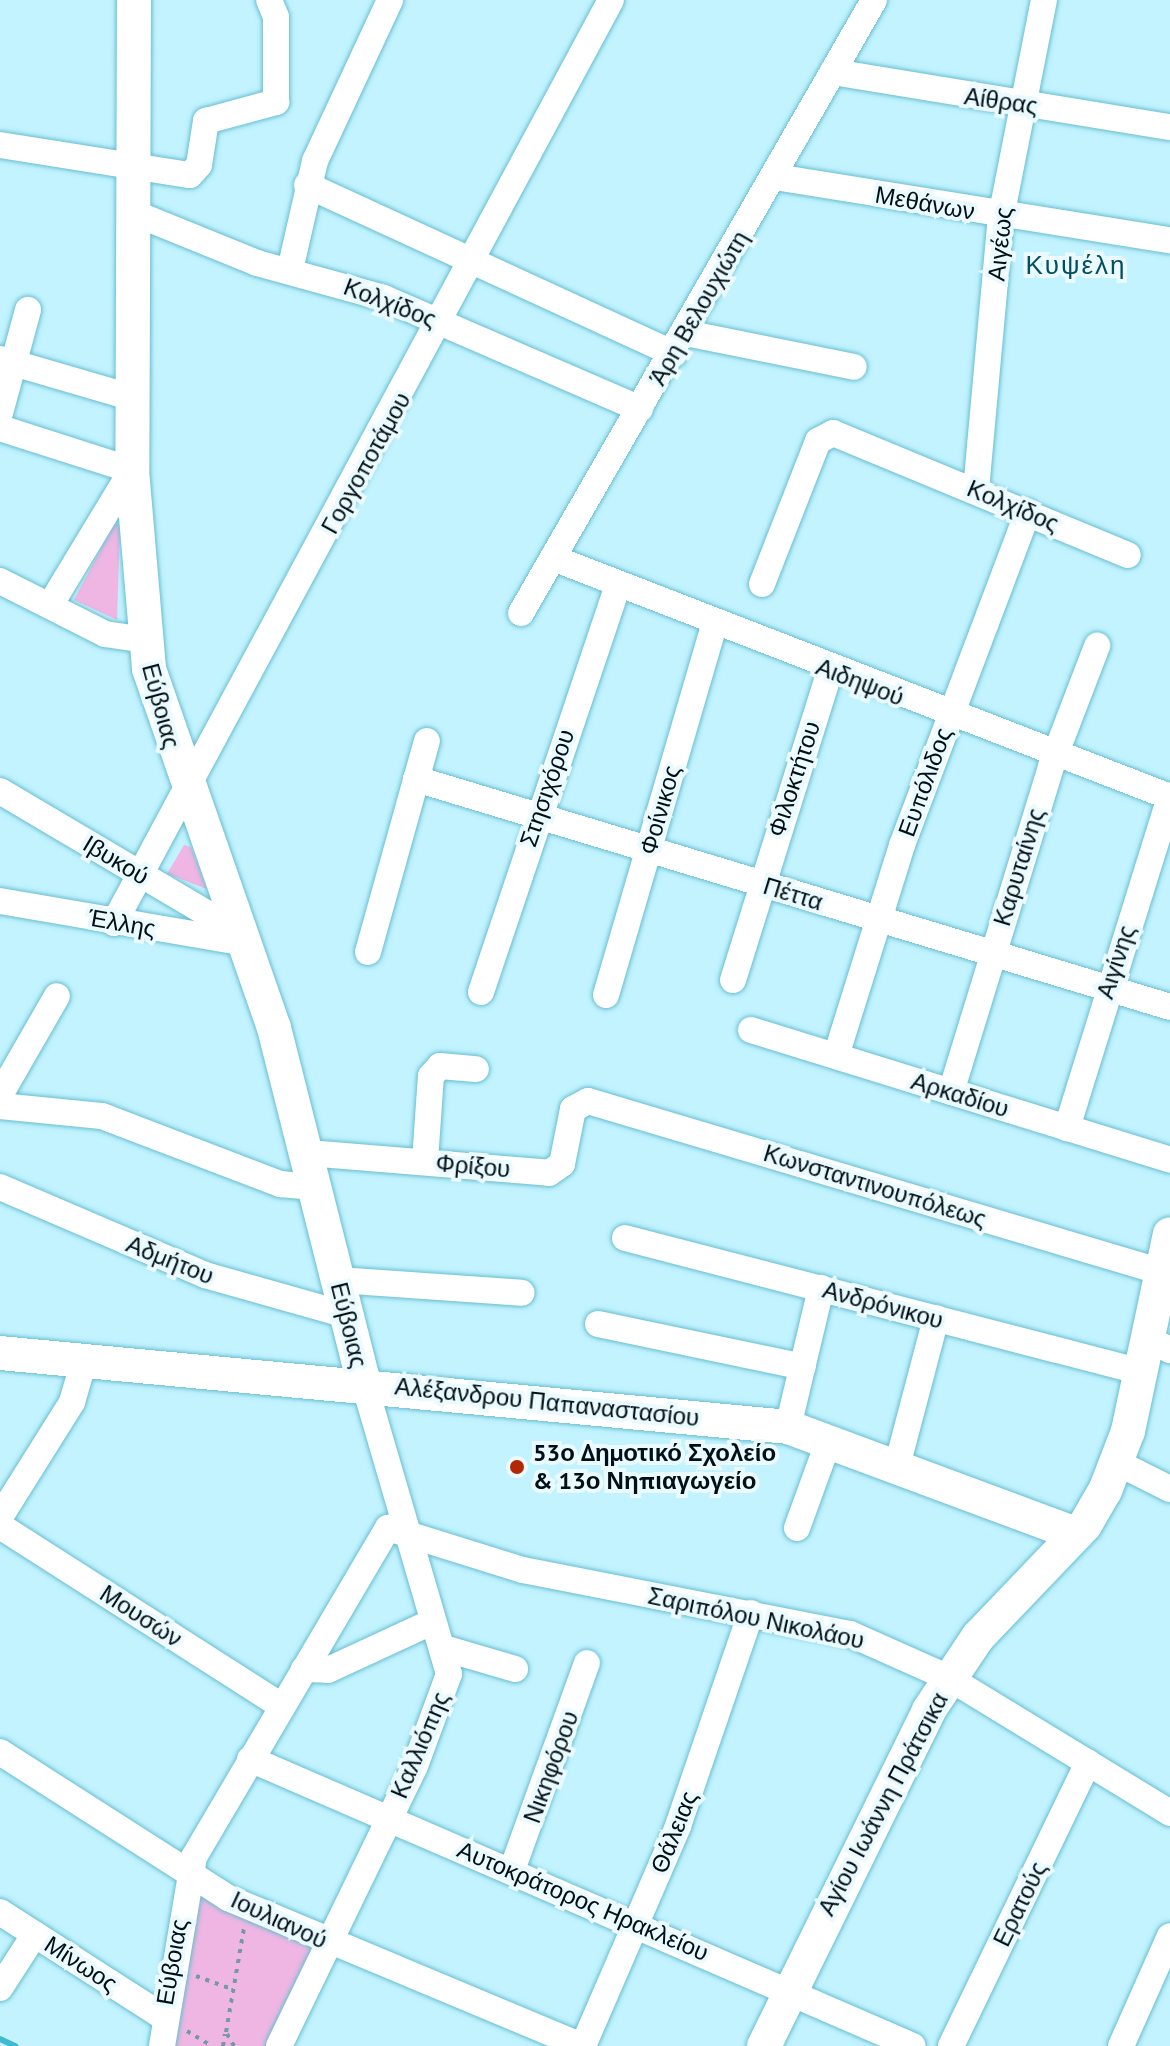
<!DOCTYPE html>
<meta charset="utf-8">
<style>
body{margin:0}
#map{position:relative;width:1170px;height:2046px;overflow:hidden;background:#c2f3ff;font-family:"PT Sans",sans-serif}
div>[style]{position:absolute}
.green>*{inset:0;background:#efb6e3}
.stream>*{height:6px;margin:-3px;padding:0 3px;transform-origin:3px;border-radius:3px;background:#40b9d1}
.path>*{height:4px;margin-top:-2px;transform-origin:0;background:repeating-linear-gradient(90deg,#7599a3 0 4px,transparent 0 10px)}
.roads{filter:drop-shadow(0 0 2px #68bed1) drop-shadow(0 0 2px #68bed1)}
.minor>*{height:26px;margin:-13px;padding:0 13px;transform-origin:13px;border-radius:13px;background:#fff}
.major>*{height:34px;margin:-17px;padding:0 17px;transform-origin:17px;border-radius:17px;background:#fff}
.dots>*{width:22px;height:22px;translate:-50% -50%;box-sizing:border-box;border:4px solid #eafafe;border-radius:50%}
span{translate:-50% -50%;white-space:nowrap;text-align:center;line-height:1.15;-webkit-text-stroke:8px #eafafe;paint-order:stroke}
.street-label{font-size:24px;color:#001016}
.poi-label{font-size:24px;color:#001016;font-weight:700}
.left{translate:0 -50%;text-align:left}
.neighbourhood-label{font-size:26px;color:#00505d;letter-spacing:2px}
</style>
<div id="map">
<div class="green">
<i style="clip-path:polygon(114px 524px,120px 525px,117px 620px,74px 600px)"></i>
<i style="clip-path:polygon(184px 845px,191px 847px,207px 889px,167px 874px)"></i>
<i style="clip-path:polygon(192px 1888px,319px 1946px,272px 2046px,166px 2046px)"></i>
</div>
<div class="stream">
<i style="left:0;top:2039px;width:17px;rotate:25deg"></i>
</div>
<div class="path">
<i style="left:196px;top:1976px;width:37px;rotate:20deg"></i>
<i style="left:187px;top:2031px;width:29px;rotate:31deg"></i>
<i style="left:223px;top:2046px;width:12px;rotate:-81deg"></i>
<i style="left:234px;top:2046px;width:16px;rotate:-120deg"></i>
<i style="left:226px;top:2032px;width:106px;rotate:-80.2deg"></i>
</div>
<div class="roads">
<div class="minor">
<i style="left:833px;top:72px;width:341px;rotate:9.3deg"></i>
<i style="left:0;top:145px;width:192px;rotate:9deg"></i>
<i style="left:190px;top:175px;width:13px;rotate:-48deg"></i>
<i style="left:199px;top:165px;width:45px;rotate:-81deg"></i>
<i style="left:206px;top:121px;width:73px;rotate:-15.2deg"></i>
<i style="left:276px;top:102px;width:85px;rotate:-90deg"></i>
<i style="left:276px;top:17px;width:18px;rotate:-112deg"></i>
<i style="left:775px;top:177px;width:400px;rotate:9.1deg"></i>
<i style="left:307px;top:185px;width:404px;rotate:24.7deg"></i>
<i style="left:134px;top:213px;width:133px;rotate:22.1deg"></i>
<i style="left:257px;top:263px;width:132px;rotate:15.4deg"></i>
<i style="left:384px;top:298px;width:279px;rotate:23.4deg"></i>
<i style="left:290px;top:270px;width:112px;rotate:-77.1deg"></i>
<i style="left:315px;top:161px;width:178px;rotate:-65deg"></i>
<i style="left:686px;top:333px;width:171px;rotate:11.4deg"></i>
<i style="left:0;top:359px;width:139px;rotate:16.3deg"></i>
<i style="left:0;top:413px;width:107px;rotate:-74.8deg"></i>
<i style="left:0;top:428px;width:139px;rotate:17.7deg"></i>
<i style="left:132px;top:470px;width:157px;rotate:121.2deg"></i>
<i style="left:976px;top:490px;width:274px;rotate:-84.8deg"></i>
<i style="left:1001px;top:217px;width:221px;rotate:-78.8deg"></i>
<i style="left:553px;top:558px;width:662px;rotate:21.17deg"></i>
<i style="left:1170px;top:797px;width:347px;rotate:107.3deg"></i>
<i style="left:0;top:581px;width:118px;rotate:26.8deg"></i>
<i style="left:105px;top:634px;width:40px;rotate:8.5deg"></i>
<i style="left:762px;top:584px;width:154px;rotate:-68.6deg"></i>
<i style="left:818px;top:441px;width:17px;rotate:-28deg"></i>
<i style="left:833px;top:433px;width:319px;rotate:22.5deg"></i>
<i style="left:521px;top:613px;width:707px;rotate:-60.06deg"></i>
<i style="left:416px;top:779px;width:788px;rotate:16.82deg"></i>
<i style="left:0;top:791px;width:242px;rotate:30.6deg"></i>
<i style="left:208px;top:914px;width:27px;rotate:2deg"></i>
<i style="left:0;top:901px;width:249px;rotate:9.7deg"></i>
<i style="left:114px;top:923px;width:1048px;rotate:-61.7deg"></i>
<i style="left:368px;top:952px;width:219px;rotate:-74.4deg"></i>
<i style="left:733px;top:980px;width:324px;rotate:-72.6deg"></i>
<i style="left:481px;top:992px;width:428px;rotate:-71.4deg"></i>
<i style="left:606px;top:995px;width:385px;rotate:-73.7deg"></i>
<i style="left:751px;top:1030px;width:439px;rotate:17.2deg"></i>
<i style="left:836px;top:1056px;width:221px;rotate:-72.6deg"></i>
<i style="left:902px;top:845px;width:356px;rotate:-69.3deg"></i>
<i style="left:951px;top:1092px;width:341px;rotate:-72.9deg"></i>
<i style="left:1051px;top:766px;width:129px;rotate:-69deg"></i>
<i style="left:0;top:1095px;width:114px;rotate:-60.1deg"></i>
<i style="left:0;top:1106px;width:102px;rotate:5.6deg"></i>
<i style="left:102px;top:1116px;width:191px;rotate:20.9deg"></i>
<i style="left:280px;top:1184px;width:37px;rotate:5deg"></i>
<i style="left:308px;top:1153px;width:242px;rotate:4.7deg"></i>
<i style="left:549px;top:1173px;width:16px;rotate:-35deg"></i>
<i style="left:562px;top:1164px;width:56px;rotate:-78.7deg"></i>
<i style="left:573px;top:1109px;width:17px;rotate:-28deg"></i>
<i style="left:588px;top:1101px;width:599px;rotate:16.59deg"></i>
<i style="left:425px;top:1161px;width:85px;rotate:-86deg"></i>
<i style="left:431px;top:1076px;width:13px;rotate:-48deg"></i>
<i style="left:440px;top:1066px;width:36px;rotate:5deg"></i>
<i style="left:0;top:1187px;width:223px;rotate:23.2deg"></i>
<i style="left:205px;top:1275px;width:147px;rotate:15.8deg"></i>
<i style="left:625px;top:1238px;width:534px;rotate:14.53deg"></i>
<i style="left:338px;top:1280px;width:184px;rotate:4deg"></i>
<i style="left:598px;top:1324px;width:209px;rotate:11.8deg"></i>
<i style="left:1149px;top:1339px;width:24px;rotate:28deg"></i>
<i style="left:788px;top:1427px;width:143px;rotate:-76.6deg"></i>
<i style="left:1118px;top:1463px;width:58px;rotate:26.6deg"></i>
<i style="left:897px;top:1466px;width:153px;rotate:-75.2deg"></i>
<i style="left:0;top:1517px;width:136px;rotate:-57.9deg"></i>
<i style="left:72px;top:1402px;width:43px;rotate:-73.7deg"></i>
<i style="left:0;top:1526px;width:335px;rotate:32.6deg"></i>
<i style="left:797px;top:1528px;width:94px;rotate:-70deg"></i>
<i style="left:447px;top:1649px;width:71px;rotate:16.4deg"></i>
<i style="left:304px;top:1669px;width:24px;rotate:2deg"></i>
<i style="left:328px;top:1670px;width:115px;rotate:-24.8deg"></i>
<i style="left:0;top:1752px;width:271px;rotate:32.6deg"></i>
<i style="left:228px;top:1898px;width:383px;rotate:22.7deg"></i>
<i style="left:250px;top:1759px;width:722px;rotate:23.41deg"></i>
<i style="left:512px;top:1870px;width:220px;rotate:-70.1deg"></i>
<i style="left:0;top:1912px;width:193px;rotate:32.7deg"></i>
<i style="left:0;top:1988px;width:64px;rotate:-57.1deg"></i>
<i style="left:162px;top:2046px;width:192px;rotate:-80.4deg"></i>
<i style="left:194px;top:1857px;width:382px;rotate:-59.5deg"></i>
<i style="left:388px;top:1528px;width:141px;rotate:17.3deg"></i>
<i style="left:523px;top:1570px;width:333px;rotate:11.1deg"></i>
<i style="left:850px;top:1634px;width:108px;rotate:24deg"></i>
<i style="left:949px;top:1678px;width:259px;rotate:31.4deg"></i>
<i style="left:279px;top:2046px;width:311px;rotate:-64.1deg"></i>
<i style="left:415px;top:1766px;width:98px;rotate:-69.7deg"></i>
<i style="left:449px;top:1674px;width:302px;rotate:-106.3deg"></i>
<i style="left:583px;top:2046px;width:240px;rotate:-66.6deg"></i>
<i style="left:678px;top:1826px;width:225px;rotate:-71.1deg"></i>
<i style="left:951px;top:2046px;width:315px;rotate:-64.2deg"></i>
<i style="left:1121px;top:2046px;width:120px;rotate:-66deg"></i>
</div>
<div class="major">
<i style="left:134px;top:0;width:470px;rotate:90.2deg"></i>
<i style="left:132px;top:470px;width:200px;rotate:85.1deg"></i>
<i style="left:149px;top:669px;width:380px;rotate:70.8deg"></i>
<i style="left:274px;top:1028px;width:367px;rotate:75.8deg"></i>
<i style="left:0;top:1353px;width:791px;rotate:5.36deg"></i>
<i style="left:788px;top:1427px;width:307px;rotate:20.4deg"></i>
<i style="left:764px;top:2046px;width:374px;rotate:-63.8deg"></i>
<i style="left:929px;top:1710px;width:88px;rotate:-56.1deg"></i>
<i style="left:978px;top:1637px;width:155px;rotate:-46.3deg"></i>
<i style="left:1085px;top:1525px;width:39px;rotate:-60deg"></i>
<i style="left:1105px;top:1491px;width:64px;rotate:-69deg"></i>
<i style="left:1128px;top:1431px;width:201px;rotate:-78deg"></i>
</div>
</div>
<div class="dots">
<i style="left:517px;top:1467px;background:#b32804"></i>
</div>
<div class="street-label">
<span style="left:1001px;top:101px;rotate:8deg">Αίθρας</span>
<span style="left:925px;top:203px;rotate:10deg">Μεθάνων</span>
<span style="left:1000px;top:244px;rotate:-84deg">Αιγέως</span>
<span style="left:390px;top:303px;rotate:21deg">Κολχίδος</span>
<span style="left:699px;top:308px;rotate:-60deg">Άρη Βελουχιώτη</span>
<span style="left:366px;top:463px;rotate:-61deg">Γοργοποτάμου</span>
<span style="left:1013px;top:506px;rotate:23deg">Κολχίδος</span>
<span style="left:860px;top:682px;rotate:21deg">Αιδηψού</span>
<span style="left:161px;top:706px;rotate:75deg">Εύβοιας</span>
<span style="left:794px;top:779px;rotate:-72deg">Φιλοκτήτου</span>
<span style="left:925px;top:782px;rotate:-70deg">Ευπόλιδος</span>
<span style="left:547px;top:788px;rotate:-71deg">Στησιχόρου</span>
<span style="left:660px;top:810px;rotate:-74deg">Φοίνικος</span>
<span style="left:116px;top:860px;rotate:31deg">Ιβυκού</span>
<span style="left:1019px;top:867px;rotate:-73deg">Καρυταίνης</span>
<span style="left:793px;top:894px;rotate:17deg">Πέττα</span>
<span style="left:122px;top:923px;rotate:10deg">Έλλης</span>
<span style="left:1116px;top:962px;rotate:-72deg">Αιγίνης</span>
<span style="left:960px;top:1095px;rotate:17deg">Αρκαδίου</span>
<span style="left:473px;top:1166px;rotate:5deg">Φρίξου</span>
<span style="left:875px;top:1186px;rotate:17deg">Κωνσταντινουπόλεως</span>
<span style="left:170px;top:1260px;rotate:22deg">Αδμήτου</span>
<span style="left:883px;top:1305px;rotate:15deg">Ανδρόνικου</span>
<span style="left:349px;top:1325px;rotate:76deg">Εύβοιας</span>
<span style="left:547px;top:1402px;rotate:6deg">Αλέξανδρου Παπαναστασίου</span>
<span style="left:141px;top:1616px;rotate:33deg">Μουσών</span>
<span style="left:756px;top:1618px;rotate:12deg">Σαριπόλου Νικολάου</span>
<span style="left:420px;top:1745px;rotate:-67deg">Καλλιόπης</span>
<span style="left:551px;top:1767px;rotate:-70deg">Νικηφόρου</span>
<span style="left:883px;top:1804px;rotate:-62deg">Αγίου Ιωάννη Πράτσικα</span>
<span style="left:674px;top:1832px;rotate:-68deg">Θάλειας</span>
<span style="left:583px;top:1901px;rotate:23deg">Αυτοκράτορος Ηρακλείου</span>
<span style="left:1020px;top:1904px;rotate:-64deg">Ερατούς</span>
<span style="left:279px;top:1920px;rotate:25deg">Ιουλιανού</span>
<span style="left:172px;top:1962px;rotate:-80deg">Εύβοιας</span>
<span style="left:81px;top:1964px;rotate:33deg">Μίνωος</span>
</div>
<div class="poi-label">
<span class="left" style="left:533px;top:1467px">53ο Δημοτικό Σχολείο<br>&amp; 13ο Νηπιαγωγείο</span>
</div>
<div class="neighbourhood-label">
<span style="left:1076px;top:265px">Κυψέλη</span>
</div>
</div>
